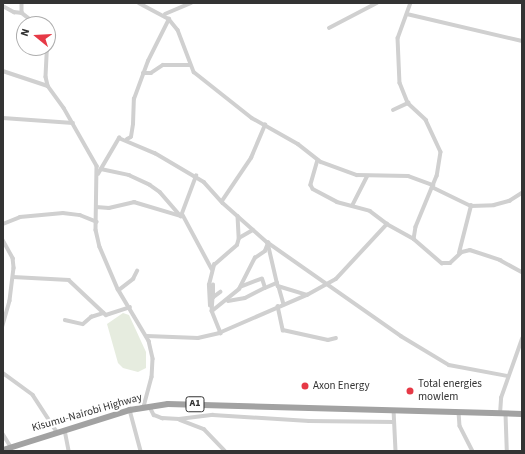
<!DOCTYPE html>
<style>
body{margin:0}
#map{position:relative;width:525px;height:454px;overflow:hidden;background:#fff;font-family:"Source Sans 3",sans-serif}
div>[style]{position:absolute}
.green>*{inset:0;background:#e6ecdf}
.minor>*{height:3.5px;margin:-1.75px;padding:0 1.75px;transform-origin:1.75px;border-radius:1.75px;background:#d0d0d0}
.trunk>*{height:5.5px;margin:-2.75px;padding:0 2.75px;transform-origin:2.75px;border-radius:2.75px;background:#a2a2a2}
.dots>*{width:11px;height:11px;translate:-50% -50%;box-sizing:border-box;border:2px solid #fff;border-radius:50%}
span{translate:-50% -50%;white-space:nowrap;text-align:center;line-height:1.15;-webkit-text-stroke:4px #fff;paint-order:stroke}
.shield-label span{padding:1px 3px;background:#fff;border:1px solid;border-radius:3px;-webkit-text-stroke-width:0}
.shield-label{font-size:10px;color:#333;font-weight:700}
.poi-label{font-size:11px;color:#333}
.left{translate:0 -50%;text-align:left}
.street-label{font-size:11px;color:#333}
.frame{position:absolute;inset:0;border:4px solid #333;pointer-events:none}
.north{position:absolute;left:16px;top:16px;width:40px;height:40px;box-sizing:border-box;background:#fff;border:1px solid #adadad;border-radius:50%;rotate:288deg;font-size:11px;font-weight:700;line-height:16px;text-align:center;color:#333}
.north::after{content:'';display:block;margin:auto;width:14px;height:18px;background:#e63946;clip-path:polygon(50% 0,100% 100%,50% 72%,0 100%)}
</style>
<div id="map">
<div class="green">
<i style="clip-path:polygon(123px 313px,129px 315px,146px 352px,146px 368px,138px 372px,123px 368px,118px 363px,107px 324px)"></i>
</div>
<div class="minor">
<i style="left:22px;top:3px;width:10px;rotate:90deg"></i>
<i style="left:22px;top:13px;width:18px;rotate:38deg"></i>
<i style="left:139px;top:3px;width:34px;rotate:28deg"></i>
<i style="left:169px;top:19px;width:14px;rotate:51deg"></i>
<i style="left:178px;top:30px;width:45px;rotate:69.1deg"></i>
<i style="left:194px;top:72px;width:74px;rotate:38.4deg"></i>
<i style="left:252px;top:118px;width:53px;rotate:29.5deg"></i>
<i style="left:298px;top:144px;width:29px;rotate:38deg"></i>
<i style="left:321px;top:162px;width:38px;rotate:20deg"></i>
<i style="left:357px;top:175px;width:51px;rotate:1.1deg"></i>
<i style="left:408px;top:176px;width:27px;rotate:20deg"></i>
<i style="left:411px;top:3px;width:37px;rotate:110deg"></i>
<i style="left:398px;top:38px;width:45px;rotate:87.5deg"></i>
<i style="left:400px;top:83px;width:22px;rotate:68deg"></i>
<i style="left:408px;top:103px;width:25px;rotate:43deg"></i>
<i style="left:426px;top:120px;width:35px;rotate:65deg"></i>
<i style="left:441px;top:152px;width:24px;rotate:99deg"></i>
<i style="left:437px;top:176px;width:55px;rotate:112.4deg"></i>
<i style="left:416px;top:227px;width:12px;rotate:99deg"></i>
<i style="left:414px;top:239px;width:37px;rotate:41deg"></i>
<i style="left:442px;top:263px;width:8px"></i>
<i style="left:450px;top:263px;width:16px;rotate:-43deg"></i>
<i style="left:462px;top:252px;width:8px;rotate:-14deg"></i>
<i style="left:470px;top:250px;width:32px;rotate:18deg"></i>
<i style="left:500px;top:260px;width:25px;rotate:29deg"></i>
<i style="left:3px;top:6px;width:13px;rotate:29deg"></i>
<i style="left:14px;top:12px;width:8px;rotate:7deg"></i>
<i style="left:165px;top:14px;width:28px;rotate:-23deg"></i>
<i style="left:407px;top:14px;width:118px;rotate:13.2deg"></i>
<i style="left:329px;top:28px;width:54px;rotate:-27.5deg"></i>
<i style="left:48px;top:36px;width:41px;rotate:92.8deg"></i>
<i style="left:46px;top:77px;width:9px;rotate:77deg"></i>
<i style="left:48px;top:86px;width:27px;rotate:54deg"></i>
<i style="left:64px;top:108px;width:67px;rotate:60.4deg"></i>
<i style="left:97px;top:166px;width:64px;rotate:90.9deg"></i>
<i style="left:96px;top:230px;width:17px;rotate:77deg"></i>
<i style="left:100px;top:247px;width:46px;rotate:66.8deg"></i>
<i style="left:118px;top:289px;width:61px;rotate:59.2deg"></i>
<i style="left:149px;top:341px;width:18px;rotate:77deg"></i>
<i style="left:153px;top:359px;width:18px;rotate:93deg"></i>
<i style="left:152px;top:377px;width:30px;rotate:105deg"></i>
<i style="left:3px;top:71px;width:47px;rotate:18.4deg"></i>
<i style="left:143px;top:73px;width:8px"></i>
<i style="left:151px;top:73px;width:14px;rotate:-34deg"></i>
<i style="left:163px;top:65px;width:27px"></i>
<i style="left:393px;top:110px;width:17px;rotate:-25deg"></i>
<i style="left:3px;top:118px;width:70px;rotate:4.1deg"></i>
<i style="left:127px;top:139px;width:4px;rotate:-27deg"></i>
<i style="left:131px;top:137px;width:13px;rotate:-81deg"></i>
<i style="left:133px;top:124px;width:25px;rotate:-88deg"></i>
<i style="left:134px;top:99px;width:40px;rotate:-69.8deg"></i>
<i style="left:148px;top:61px;width:47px;rotate:-63.4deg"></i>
<i style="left:318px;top:160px;width:26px;rotate:106deg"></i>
<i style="left:311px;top:185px;width:4px;rotate:63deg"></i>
<i style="left:313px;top:189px;width:27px;rotate:28deg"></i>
<i style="left:337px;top:202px;width:34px;rotate:15deg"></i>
<i style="left:370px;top:211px;width:21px;rotate:37deg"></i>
<i style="left:101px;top:169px;width:29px;rotate:12deg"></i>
<i style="left:129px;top:175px;width:23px;rotate:25deg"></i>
<i style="left:150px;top:185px;width:12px;rotate:35deg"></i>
<i style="left:160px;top:192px;width:32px;rotate:49deg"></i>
<i style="left:98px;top:174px;width:42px;rotate:-59.7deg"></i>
<i style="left:119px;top:138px;width:39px;rotate:23deg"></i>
<i style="left:155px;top:153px;width:57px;rotate:30.6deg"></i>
<i style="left:204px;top:182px;width:28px;rotate:48deg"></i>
<i style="left:223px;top:203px;width:59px;rotate:41.6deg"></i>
<i style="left:267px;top:242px;width:164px;rotate:35deg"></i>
<i style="left:401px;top:336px;width:56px;rotate:31.1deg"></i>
<i style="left:449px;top:365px;width:60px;rotate:10.6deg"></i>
<i style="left:432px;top:187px;width:43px;rotate:26deg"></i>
<i style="left:471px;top:206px;width:23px;rotate:-2deg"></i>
<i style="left:494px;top:205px;width:16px;rotate:-15deg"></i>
<i style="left:509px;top:201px;width:15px;rotate:-32deg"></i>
<i style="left:222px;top:201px;width:52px;rotate:-56deg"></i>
<i style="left:251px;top:158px;width:36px;rotate:-67deg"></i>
<i style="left:352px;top:206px;width:33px;rotate:-63deg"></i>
<i style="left:96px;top:207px;width:13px;rotate:4deg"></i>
<i style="left:109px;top:208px;width:26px;rotate:-13deg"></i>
<i style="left:134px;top:202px;width:49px;rotate:16.6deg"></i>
<i style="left:181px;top:216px;width:43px;rotate:-69.4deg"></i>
<i style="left:183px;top:215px;width:61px;rotate:61.8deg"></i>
<i style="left:238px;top:216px;width:22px;rotate:87deg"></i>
<i style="left:3px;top:224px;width:18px;rotate:-22deg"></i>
<i style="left:20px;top:217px;width:43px;rotate:-5.3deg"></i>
<i style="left:63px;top:213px;width:17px;rotate:7deg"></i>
<i style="left:80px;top:215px;width:18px;rotate:22deg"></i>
<i style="left:3px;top:240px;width:21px;rotate:61deg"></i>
<i style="left:13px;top:258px;width:10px;rotate:84deg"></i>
<i style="left:14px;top:268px;width:33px;rotate:97deg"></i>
<i style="left:10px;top:301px;width:26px;rotate:106deg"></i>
<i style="left:459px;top:253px;width:49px;rotate:-75.7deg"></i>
<i style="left:13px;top:277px;width:56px;rotate:3.1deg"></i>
<i style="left:69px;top:280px;width:51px;rotate:43.4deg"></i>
<i style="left:106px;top:315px;width:25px;rotate:-18deg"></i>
<i style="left:279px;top:287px;width:18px;rotate:74deg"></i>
<i style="left:265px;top:288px;width:13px;rotate:-23deg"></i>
<i style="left:119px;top:290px;width:18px;rotate:-38deg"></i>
<i style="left:133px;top:279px;width:9px;rotate:-63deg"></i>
<i style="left:221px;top:292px;width:10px;rotate:143deg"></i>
<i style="left:213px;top:298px;width:13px;rotate:94deg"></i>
<i style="left:212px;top:311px;width:35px;rotate:-39deg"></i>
<i style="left:239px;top:289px;width:35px;rotate:-63deg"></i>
<i style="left:255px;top:258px;width:12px;rotate:-35deg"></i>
<i style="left:265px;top:251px;width:9px;rotate:-69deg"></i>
<i style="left:268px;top:243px;width:44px;rotate:76.9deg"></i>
<i style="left:278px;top:286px;width:30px;rotate:17deg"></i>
<i style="left:213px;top:298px;width:13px;rotate:-90deg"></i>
<i style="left:228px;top:301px;width:17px;rotate:-10deg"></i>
<i style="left:245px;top:298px;width:22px;rotate:-27deg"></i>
<i style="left:265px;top:288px;width:9px;rotate:-108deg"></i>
<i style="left:262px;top:279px;width:22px;rotate:159deg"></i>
<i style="left:210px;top:306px;width:21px;rotate:-93deg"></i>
<i style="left:209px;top:285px;width:21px;rotate:-76deg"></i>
<i style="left:214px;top:265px;width:30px;rotate:-41deg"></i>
<i style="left:237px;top:245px;width:7px;rotate:-74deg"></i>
<i style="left:239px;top:238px;width:16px;rotate:-30deg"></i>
<i style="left:278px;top:306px;width:25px;rotate:78deg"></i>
<i style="left:283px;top:330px;width:46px;rotate:12.5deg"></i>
<i style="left:328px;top:340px;width:8px;rotate:-14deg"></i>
<i style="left:212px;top:311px;width:24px;rotate:68deg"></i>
<i style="left:65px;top:320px;width:18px;rotate:13deg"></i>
<i style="left:83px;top:324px;width:11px;rotate:-41deg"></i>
<i style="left:91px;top:317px;width:13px;rotate:-18deg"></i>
<i style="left:147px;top:336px;width:51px;rotate:2.2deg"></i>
<i style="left:198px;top:338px;width:22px;rotate:-13deg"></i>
<i style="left:219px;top:333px;width:96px;rotate:-23.4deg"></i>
<i style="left:307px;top:295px;width:33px;rotate:-29deg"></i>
<i style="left:336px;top:279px;width:75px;rotate:-47.2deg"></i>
<i style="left:387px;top:224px;width:31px;rotate:29deg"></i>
<i style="left:3px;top:373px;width:37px;rotate:36deg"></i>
<i style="left:33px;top:395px;width:44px;rotate:57deg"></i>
<i style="left:150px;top:407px;width:9px;rotate:63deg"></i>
<i style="left:154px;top:415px;width:9px;rotate:21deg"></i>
<i style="left:162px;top:418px;width:17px;rotate:3deg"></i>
<i style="left:179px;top:419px;width:34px;rotate:-7deg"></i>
<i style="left:213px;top:415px;width:96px;rotate:3.6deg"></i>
<i style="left:309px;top:421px;width:85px;rotate:0.7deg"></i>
<i style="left:130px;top:410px;width:42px;rotate:75deg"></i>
<i style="left:394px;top:410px;width:41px;rotate:87.2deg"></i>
<i style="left:459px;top:412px;width:14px;rotate:86deg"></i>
<i style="left:460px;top:426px;width:28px;rotate:63deg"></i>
<i style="left:500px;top:414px;width:16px;rotate:-86deg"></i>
<i style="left:501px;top:398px;width:63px;rotate:-70.4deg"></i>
<i style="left:506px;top:414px;width:37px;rotate:88deg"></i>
<i style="left:180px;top:420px;width:26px;rotate:21deg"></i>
<i style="left:204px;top:429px;width:30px;rotate:46deg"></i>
<i style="left:65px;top:430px;width:21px;rotate:79deg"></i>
<i style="left:3px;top:434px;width:15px;rotate:58deg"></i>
</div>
<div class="trunk">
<i style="left:3px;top:450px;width:133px;rotate:-17.5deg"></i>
<i style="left:130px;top:410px;width:38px;rotate:-9deg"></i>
<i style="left:168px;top:404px;width:354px;rotate:1.6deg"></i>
</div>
<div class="dots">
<i style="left:305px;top:386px;background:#e63946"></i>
<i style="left:410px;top:391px;background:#e63946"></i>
</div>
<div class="shield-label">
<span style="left:195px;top:404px">A1</span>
</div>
<div class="poi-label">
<span class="left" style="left:418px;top:391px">Total energies<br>mowlem</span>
<span class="left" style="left:313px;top:386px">Axon Energy</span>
</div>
<div class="street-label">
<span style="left:87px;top:413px;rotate:-16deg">Kisumu-Nairobi Highway</span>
</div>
<div class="frame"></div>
<div class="north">N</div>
</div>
